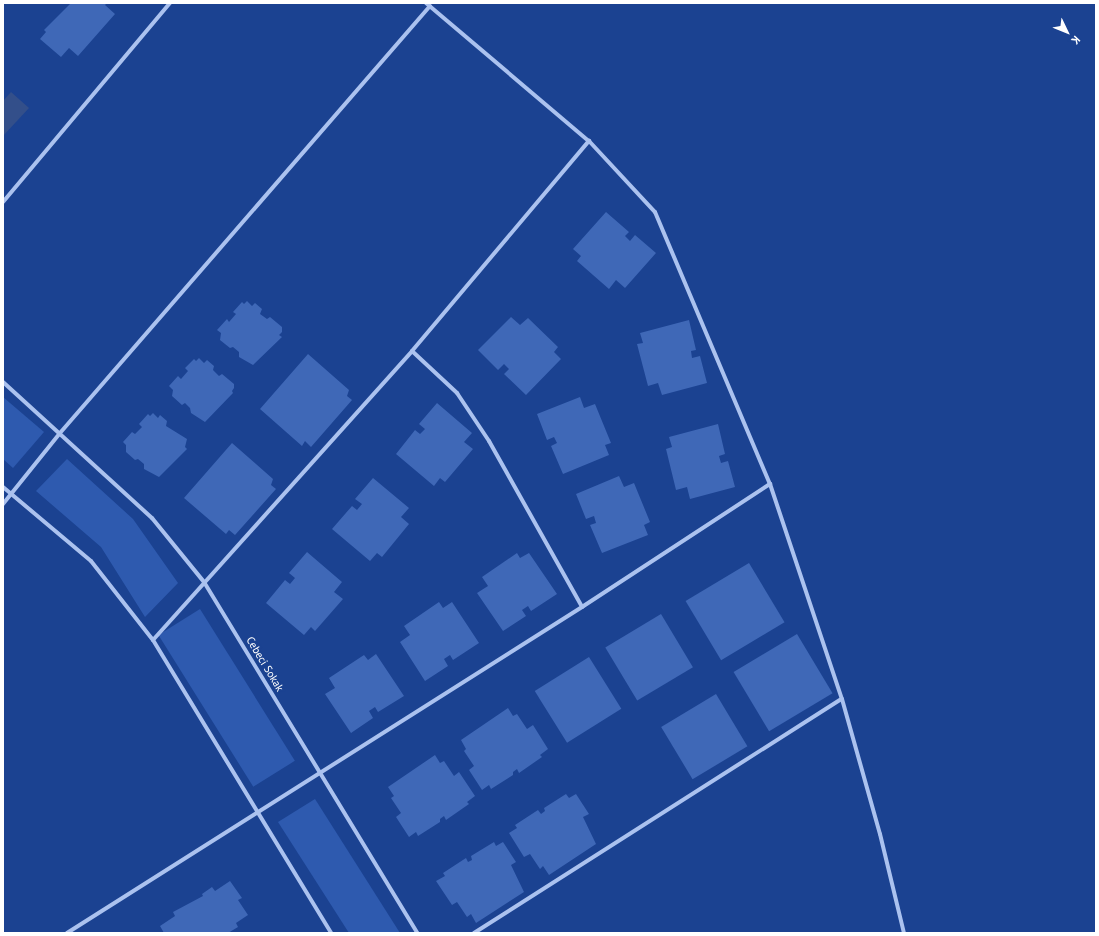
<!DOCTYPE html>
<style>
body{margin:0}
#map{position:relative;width:1099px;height:936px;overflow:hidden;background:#1b4291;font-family:"PT Sans",sans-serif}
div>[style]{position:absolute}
.green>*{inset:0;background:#2e5aaf;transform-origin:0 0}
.water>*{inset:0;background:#334f8a}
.building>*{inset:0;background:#3f68b7;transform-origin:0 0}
.minor>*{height:4px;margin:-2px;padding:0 2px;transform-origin:2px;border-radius:2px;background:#abc2ef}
span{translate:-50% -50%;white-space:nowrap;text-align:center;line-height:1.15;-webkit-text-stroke:4px #1b4291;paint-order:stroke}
.street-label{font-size:11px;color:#fff}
.frame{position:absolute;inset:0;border:4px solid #fff;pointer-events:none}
.north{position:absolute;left:1047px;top:12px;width:40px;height:40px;-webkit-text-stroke:3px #1b4291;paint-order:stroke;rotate:133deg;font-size:11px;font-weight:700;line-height:16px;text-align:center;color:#fff}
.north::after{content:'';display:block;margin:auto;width:14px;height:18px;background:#fff;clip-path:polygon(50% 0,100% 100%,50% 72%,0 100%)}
</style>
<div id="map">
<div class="green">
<i style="clip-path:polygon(3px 397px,44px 432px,13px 468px,3px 459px)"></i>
<i style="clip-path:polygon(67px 459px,133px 519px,178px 583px,145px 617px,101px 547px,36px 491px)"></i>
<i style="left:200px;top:609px;width:179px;height:49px;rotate:58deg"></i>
<i style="clip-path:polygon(315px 799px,400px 933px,349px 933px,278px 822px)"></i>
</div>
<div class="water">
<i style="clip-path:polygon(11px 92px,29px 108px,3px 136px,3px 101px)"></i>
</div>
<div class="building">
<i style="clip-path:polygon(71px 3px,107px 3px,105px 5px,115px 14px,78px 56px,69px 48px,61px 57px,40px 39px,46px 32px,44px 30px)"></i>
<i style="clip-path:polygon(606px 212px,629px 232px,625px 236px,630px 241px,635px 235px,656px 253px,625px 288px,616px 280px,609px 289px,577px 261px,581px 256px,573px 249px)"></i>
<i style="clip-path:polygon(247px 301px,252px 306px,255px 303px,262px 309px,260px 314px,267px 319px,270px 317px,282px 327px,282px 332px,279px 335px,282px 337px,253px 365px,239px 357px,239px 352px,233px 347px,230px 348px,220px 340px,221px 333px,217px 330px,227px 319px,229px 322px,236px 314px,233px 312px,242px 302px,244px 304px)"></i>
<i style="clip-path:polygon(511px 317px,520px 325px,528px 318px,558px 347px,554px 352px,561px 359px,526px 395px,504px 374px,509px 369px,504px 364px,498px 370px,478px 350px)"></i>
<i style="clip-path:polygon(689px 320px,696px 350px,691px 351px,692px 358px,700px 356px,707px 383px,662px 395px,658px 383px,648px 386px,637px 344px,643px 343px,640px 333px)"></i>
<i style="clip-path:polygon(308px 354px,349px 390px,347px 396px,352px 400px,311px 447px,305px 441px,302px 446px,260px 409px)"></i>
<i style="clip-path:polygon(199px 358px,204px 363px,207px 360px,214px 366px,213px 370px,219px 376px,222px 374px,234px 384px,234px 388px,232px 391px,233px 393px,205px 422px,191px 413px,190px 408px,185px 403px,182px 405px,172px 396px,173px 390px,169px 386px,178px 376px,181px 379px,188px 371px,185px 368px,194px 359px,196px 361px)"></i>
<i style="clip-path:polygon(580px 397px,584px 408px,595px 404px,611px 443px,605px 445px,609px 455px,563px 474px,551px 446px,557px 443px,554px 437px,547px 440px,537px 414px)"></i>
<i style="clip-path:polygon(437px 403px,472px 433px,464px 442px,473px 449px,445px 482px,440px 478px,434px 486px,396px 454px,415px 430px,420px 434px,425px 429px,419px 424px)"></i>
<i style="clip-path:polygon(153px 413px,158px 418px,160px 415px,167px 421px,166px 426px,187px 439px,185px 447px,187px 449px,159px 477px,144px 469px,144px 464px,138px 459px,135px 460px,126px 452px,126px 445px,123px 442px,132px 432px,135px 434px,142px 427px,139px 424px,148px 414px,150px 416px)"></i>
<i style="clip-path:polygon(718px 424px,725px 454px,719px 456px,721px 463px,728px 461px,735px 487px,690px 499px,687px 487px,676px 490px,666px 449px,672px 447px,669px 437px)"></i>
<i style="clip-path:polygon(232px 443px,273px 479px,271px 485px,276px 489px,235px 535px,229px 530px,226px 534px,184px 498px)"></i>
<i style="clip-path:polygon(619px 476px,624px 487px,634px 483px,650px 522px,644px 525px,648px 535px,602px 553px,590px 525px,596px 523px,594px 516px,586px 519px,576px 494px)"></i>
<i style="clip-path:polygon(373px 478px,409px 508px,401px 517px,409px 524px,382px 557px,377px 553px,370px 561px,332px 529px,352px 506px,357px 510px,362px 504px,355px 499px)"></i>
<i style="clip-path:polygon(307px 552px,342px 582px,334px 592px,343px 599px,315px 631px,311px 627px,304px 635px,266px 603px,285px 580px,290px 584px,295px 578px,289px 573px)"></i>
<i style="clip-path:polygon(517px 553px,520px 558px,529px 553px,557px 594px,531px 611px,528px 606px,522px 610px,526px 616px,503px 631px,477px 593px,488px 586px,482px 577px)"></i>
<i style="left:749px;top:563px;width:69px;height:74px;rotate:59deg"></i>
<i style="clip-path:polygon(439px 602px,443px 608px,452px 602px,479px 643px,453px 660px,450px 655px,444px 659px,448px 666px,425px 681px,400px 642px,410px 635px,404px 626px)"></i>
<i style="left:661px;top:614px;width:62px;height:65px;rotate:59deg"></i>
<i style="left:797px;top:634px;width:69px;height:74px;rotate:59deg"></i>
<i style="clip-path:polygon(376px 654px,404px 696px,378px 712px,375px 707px,369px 711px,373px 718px,351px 733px,325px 694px,335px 688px,329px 678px,364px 655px,368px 660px)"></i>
<i style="left:589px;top:657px;width:61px;height:64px;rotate:58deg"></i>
<i style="left:716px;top:694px;width:61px;height:64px;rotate:59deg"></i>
<i style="clip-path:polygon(508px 708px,513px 716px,517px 714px,527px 729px,533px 725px,548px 749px,540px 755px,542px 757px,519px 773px,517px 769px,513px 772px,513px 775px,491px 789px,489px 785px,482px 790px,469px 770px,474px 766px,464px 751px,466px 749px,461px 740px)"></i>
<i style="clip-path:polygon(435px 755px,440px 763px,444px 761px,454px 776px,459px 772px,475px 796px,467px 802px,469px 804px,446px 820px,444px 816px,440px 819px,440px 822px,418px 836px,416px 832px,409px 837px,396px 817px,401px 813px,391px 798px,394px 796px,388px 787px)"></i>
<i style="clip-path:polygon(566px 794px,569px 798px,576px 794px,589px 814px,583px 817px,596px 844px,549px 875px,543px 866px,540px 869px,530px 854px,524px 857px,509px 833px,517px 828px,515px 825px,538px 810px,541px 814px,545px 811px,544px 808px)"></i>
<i style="clip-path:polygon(494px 842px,496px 846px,503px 842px,516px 862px,511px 865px,524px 892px,476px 923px,471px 914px,467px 917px,457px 902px,452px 905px,436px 881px,445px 876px,443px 873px,466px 858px,468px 862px,472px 860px,471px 856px)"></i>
<i style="clip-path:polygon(230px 881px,242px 898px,238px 900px,248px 915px,236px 923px,238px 927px,228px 933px,164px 933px,160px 926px,175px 916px,173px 912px,203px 896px,202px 894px,212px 887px,215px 891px)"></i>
</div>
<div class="minor">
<i style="left:426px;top:3px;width:214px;rotate:40.3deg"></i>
<i style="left:589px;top:141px;width:97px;rotate:47.1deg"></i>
<i style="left:655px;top:212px;width:295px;rotate:67.1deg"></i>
<i style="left:770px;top:484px;width:227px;rotate:71.5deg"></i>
<i style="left:842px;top:699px;width:140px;rotate:74.3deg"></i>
<i style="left:880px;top:834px;width:102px;rotate:76.4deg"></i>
<i style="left:3px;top:202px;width:260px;rotate:-50deg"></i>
<i style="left:412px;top:351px;width:62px;rotate:43deg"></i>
<i style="left:457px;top:393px;width:58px;rotate:56.3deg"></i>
<i style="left:489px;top:441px;width:190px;rotate:60.7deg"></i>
<i style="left:3px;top:382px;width:202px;rotate:42.4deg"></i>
<i style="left:152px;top:518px;width:82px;rotate:50.9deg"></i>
<i style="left:204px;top:582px;width:411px;rotate:58.7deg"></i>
<i style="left:3px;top:487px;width:115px;rotate:40.1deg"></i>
<i style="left:91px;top:561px;width:100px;rotate:51.9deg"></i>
<i style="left:153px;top:640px;width:343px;rotate:58.7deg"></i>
<i style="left:3px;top:504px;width:91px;rotate:-51.2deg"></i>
<i style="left:60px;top:433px;width:565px;rotate:-49.09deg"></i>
<i style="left:153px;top:640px;width:388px;rotate:-48.1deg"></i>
<i style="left:412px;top:351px;width:275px;rotate:-49.9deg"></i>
<i style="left:67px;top:933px;width:610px;rotate:-32.33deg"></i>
<i style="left:582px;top:607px;width:225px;rotate:-33.2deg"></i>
<i style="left:474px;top:933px;width:436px;rotate:-32.5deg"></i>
</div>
<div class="street-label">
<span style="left:265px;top:664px;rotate:59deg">Cebeci Sokak</span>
</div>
<div class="frame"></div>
<div class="north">K</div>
</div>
